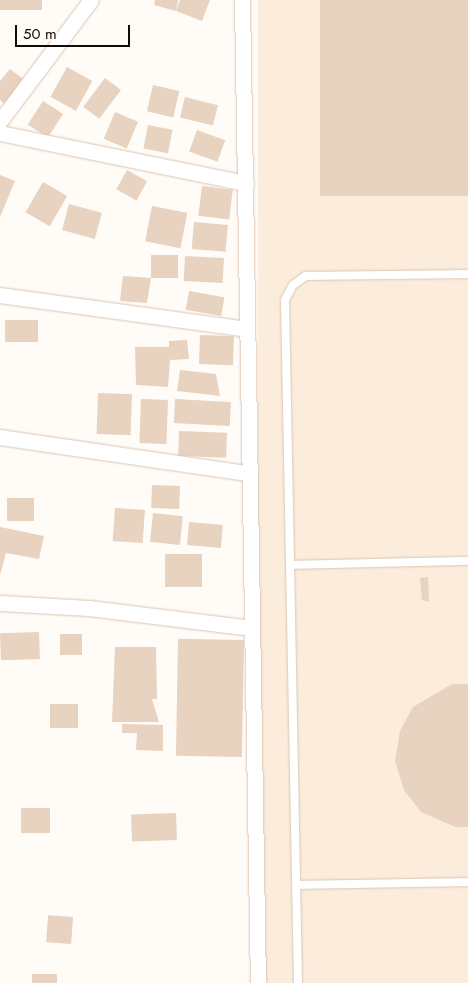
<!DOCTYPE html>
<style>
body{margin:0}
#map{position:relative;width:468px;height:983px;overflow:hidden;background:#fffbf7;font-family:Jost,sans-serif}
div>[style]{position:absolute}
.built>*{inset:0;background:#fcecdc;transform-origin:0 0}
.building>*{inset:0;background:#e7d3bf;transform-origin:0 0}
.roads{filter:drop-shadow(0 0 1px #dac6b2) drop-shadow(0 0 1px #dac6b2)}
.lane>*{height:8px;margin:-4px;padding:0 4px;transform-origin:4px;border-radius:4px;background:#fff}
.street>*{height:15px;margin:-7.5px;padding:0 7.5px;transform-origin:7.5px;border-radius:7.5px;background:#fff}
span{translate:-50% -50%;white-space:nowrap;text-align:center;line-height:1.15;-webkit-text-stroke:5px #fffbf7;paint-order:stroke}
.scale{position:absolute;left:15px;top:25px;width:115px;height:22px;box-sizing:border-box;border:2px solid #110a05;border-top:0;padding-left:6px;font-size:15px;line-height:18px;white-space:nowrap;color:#110a05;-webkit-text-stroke:4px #fffbf7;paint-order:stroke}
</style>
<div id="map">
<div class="built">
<i style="left:258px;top:0;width:210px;height:983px"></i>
</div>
<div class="building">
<i style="left:0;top:0;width:42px;height:10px"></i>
<i style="clip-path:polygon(155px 0,178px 0,176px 11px,154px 5px)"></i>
<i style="clip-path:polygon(180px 0,210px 0,202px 21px,176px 11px)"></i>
<i style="left:320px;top:0;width:148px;height:196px"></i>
<i style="left:67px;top:67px;width:29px;height:34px;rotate:29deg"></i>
<i style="clip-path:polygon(10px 69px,26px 81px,7px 106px,0 100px,0 81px)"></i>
<i style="left:105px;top:78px;width:20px;height:36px;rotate:37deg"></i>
<i style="left:153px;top:85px;width:27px;height:27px;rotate:13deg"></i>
<i style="left:185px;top:97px;width:34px;height:21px;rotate:14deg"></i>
<i style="left:43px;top:101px;width:24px;height:28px;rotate:33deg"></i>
<i style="left:115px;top:112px;width:25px;height:29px;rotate:23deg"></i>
<i style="left:148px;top:125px;width:25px;height:24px;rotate:11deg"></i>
<i style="left:197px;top:130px;width:30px;height:23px;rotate:20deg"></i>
<i style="left:127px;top:170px;width:23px;height:22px;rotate:29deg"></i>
<i style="clip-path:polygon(0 175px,15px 181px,0 217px)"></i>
<i style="left:43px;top:182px;width:28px;height:35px;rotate:30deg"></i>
<i style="left:202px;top:186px;width:31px;height:30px;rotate:7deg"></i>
<i style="left:69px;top:204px;width:34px;height:27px;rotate:15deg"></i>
<i style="left:152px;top:206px;width:36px;height:36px;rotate:11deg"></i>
<i style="left:194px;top:222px;width:34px;height:27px;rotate:5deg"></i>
<i style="clip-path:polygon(151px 255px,178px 255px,178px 278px,151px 278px,147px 303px,120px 301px,123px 276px,151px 278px)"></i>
<i style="left:185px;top:256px;width:39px;height:25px;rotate:3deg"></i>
<i style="left:189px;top:291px;width:36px;height:19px;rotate:10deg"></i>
<i style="left:5px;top:320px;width:33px;height:22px"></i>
<i style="left:200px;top:335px;width:34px;height:29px;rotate:2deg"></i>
<i style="clip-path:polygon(187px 340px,189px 359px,170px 360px,168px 387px,136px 385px,135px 347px,169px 347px,169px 341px)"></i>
<i style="clip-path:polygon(180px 370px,216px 374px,220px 396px,177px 391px)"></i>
<i style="left:98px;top:393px;width:34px;height:41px;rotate:2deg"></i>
<i style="left:141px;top:399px;width:27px;height:44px;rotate:2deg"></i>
<i style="left:175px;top:399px;width:56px;height:24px;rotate:3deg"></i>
<i style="left:179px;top:431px;width:48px;height:25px;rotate:2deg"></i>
<i style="left:152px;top:485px;width:28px;height:23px;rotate:2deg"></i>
<i style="left:7px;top:498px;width:27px;height:23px"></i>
<i style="left:115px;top:508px;width:30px;height:33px;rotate:4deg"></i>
<i style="left:153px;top:513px;width:30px;height:29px;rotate:6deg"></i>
<i style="left:189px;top:522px;width:34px;height:23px;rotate:5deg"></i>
<i style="clip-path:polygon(0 527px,44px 536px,39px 559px,6px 553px,0 575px)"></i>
<i style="left:165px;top:554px;width:37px;height:33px"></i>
<i style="clip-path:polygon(428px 577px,429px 602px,422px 600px,420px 578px)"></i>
<i style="left:39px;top:632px;width:27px;height:39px;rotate:88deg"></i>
<i style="left:60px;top:634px;width:22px;height:21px"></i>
<i style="left:244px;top:640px;width:117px;height:66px;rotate:91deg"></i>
<i style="clip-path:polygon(115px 647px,156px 647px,157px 699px,152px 699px,159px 722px,112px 722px)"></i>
<i style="clip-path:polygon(452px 684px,468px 684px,468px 827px,455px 827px,421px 812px,404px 790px,395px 761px,400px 731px,413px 707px)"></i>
<i style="left:50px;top:704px;width:28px;height:24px"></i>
<i style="clip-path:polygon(122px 724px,163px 725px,163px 751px,136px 750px,137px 733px,122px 733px)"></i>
<i style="left:21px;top:808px;width:29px;height:25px"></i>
<i style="left:176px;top:813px;width:27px;height:45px;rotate:88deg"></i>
<i style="left:73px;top:917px;width:27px;height:25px;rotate:94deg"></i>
<i style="left:57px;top:974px;width:9px;height:25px;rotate:90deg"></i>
</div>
<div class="roads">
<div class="lane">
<i style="left:290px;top:565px;width:178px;rotate:-1.3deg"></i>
<i style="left:297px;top:885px;width:171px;rotate:-1deg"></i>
<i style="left:298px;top:983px;width:683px;rotate:-91.09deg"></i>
<i style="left:285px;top:300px;width:17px;rotate:-62deg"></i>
<i style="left:293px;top:285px;width:16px;rotate:-35deg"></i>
<i style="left:306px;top:276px;width:162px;rotate:-0.7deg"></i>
</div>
<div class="street">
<i style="left:242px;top:0;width:983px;rotate:89.07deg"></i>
<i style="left:0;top:121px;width:151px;rotate:-53.1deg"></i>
<i style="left:0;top:133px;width:251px;rotate:11.5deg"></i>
<i style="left:0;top:295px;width:249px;rotate:7.8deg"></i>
<i style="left:0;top:437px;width:251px;rotate:8.3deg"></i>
<i style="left:0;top:603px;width:89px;rotate:3.2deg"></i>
<i style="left:89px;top:608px;width:164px;rotate:7deg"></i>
</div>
</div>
<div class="scale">50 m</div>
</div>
